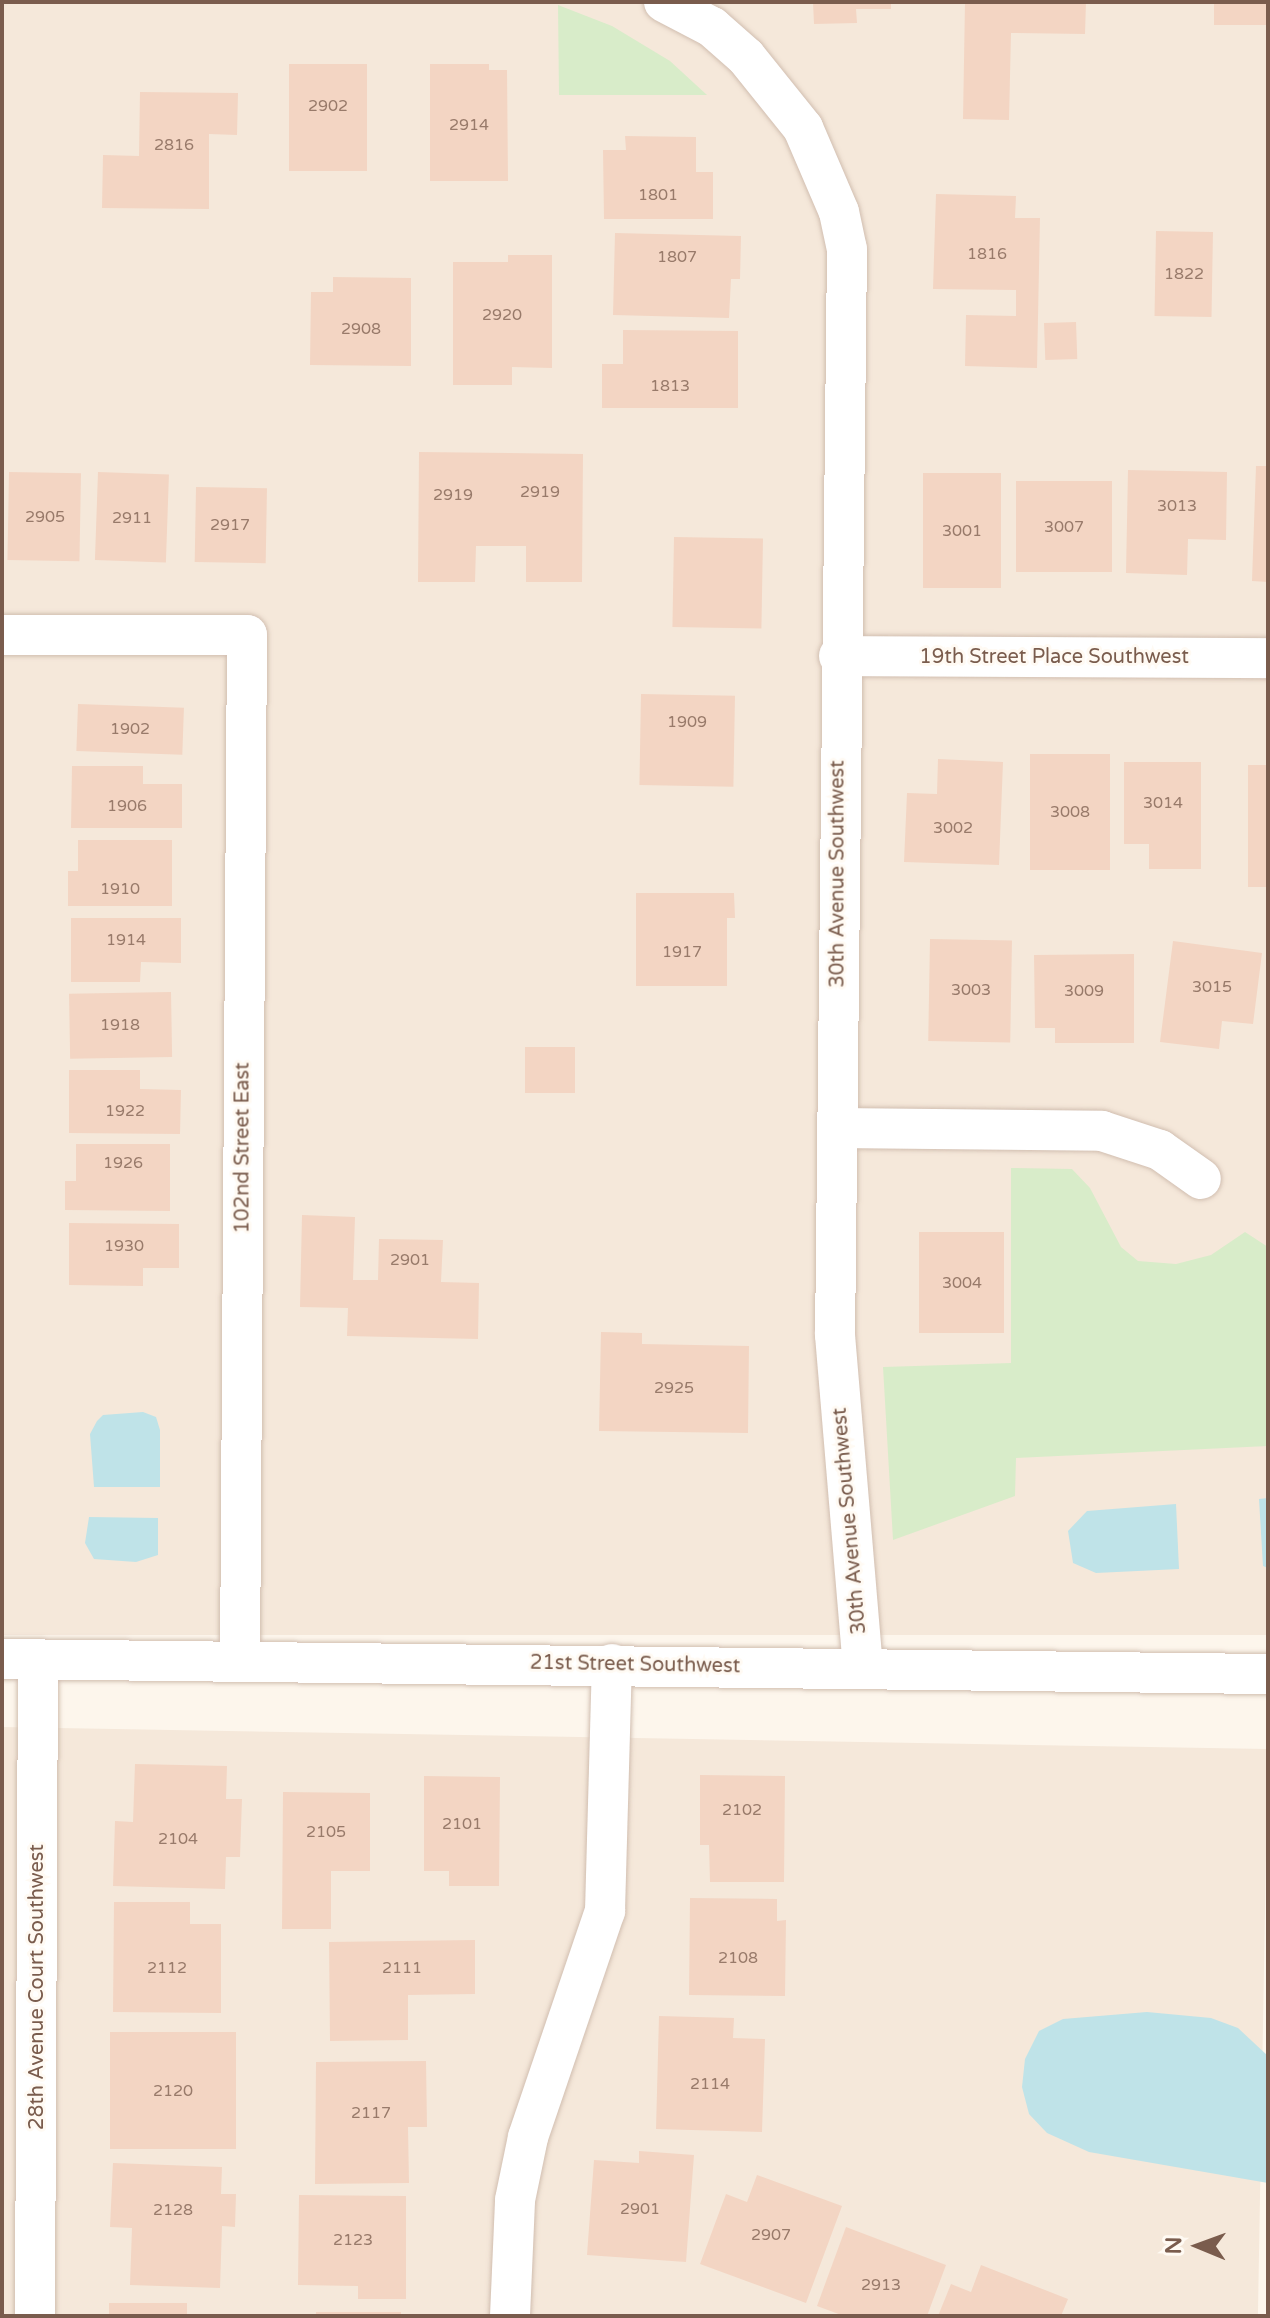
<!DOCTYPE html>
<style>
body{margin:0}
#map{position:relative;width:1270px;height:2318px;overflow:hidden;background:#fdf6ec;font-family:"Varela Round",sans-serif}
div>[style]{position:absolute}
.residential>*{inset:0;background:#f5e8da;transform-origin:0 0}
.green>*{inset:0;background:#d8ecc9}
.water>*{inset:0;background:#bfe3e8}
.building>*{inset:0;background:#f3d5c3;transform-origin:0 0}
.roads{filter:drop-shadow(0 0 2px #d1beb0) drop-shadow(0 0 2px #d1beb0)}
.minor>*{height:40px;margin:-20px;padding:0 20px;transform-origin:20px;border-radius:20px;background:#fff}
span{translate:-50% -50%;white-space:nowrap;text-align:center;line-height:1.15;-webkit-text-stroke:6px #fffaf3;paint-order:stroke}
.number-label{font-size:16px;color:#987a6a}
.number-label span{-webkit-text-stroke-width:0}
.street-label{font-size:20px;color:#7a5c4d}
.frame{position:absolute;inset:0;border:4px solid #7a5c4d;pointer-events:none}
.north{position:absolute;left:1158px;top:2206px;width:80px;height:80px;-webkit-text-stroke:6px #fffaf3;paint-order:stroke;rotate:271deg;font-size:22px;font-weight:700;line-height:32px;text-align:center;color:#7a5c4d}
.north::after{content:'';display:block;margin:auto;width:28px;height:36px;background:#7a5c4d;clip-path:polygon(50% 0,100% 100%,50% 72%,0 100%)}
</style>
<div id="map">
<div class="residential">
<i style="left:2px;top:2px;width:1266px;height:1633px"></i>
<i style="left:2px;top:1727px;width:1266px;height:589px;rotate:1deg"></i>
</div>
<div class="green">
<i style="clip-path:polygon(558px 5px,612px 26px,670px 61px,707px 95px,559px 95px)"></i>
<i style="clip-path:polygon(1011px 1168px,1072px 1169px,1090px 1188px,1121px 1247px,1138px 1261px,1176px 1264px,1211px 1255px,1245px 1232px,1268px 1247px,1268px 1446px,1016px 1458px,1015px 1496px,893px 1540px,883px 1367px,1011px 1363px)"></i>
</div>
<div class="water">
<i style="clip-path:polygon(143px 1412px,156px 1417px,160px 1430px,160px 1487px,94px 1487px,90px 1434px,97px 1421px,103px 1415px)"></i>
<i style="clip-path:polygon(1268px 1498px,1268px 1568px,1263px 1566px,1259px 1499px)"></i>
<i style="clip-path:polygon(1176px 1504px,1179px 1569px,1096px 1573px,1073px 1563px,1068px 1531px,1087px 1511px)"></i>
<i style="clip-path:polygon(89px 1517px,158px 1518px,158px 1555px,136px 1562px,94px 1559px,85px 1543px)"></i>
<i style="clip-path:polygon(1147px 2012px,1211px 2018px,1238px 2028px,1268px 2056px,1268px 2183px,1089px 2152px,1047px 2133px,1029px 2114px,1022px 2087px,1025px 2059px,1039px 2031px,1063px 2019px)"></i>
</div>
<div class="building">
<i style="clip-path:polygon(813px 2px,891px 2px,891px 9px,856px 9px,857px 23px,814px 24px)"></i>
<i style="clip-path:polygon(965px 2px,1086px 2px,1085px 34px,1011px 33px,1009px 120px,963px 119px)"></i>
<i style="left:1214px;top:2px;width:53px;height:23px"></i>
<i style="left:289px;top:64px;width:78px;height:107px"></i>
<i style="clip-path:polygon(430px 64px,489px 64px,489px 70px,507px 70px,508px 181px,430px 181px)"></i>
<i style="clip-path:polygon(140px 92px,238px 93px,237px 135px,209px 134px,209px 209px,102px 208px,103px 155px,139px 156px)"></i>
<i style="clip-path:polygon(625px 136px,696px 137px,696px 172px,713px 172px,713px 219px,604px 219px,603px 150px,626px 150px)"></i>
<i style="clip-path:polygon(936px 194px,1016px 196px,1015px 218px,1040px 218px,1037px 368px,965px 366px,966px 315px,1016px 316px,1016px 290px,933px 289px)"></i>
<i style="left:1156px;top:231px;width:57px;height:85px;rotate:1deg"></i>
<i style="clip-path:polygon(615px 233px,741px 236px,740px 279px,731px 279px,729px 318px,613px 315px)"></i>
<i style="clip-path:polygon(508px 255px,552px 255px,552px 368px,512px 367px,512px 385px,453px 385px,453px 262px,508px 262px)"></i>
<i style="clip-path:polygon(333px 277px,411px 278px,411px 366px,310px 365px,311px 292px,333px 292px)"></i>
<i style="left:1076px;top:322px;width:37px;height:32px;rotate:88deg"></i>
<i style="clip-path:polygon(623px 330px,738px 331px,738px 408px,602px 408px,602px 364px,623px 364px)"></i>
<i style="clip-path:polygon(419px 452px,583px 454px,582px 582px,526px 582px,526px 546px,476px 546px,475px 582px,418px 582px)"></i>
<i style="clip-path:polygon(1256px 466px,1268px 466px,1268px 582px,1252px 581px)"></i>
<i style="clip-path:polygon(1128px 470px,1227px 472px,1226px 540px,1188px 539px,1187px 575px,1126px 573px)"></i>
<i style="left:9px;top:472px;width:72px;height:88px;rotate:1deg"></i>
<i style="left:98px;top:472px;width:71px;height:88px;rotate:2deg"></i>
<i style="left:923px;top:473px;width:78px;height:115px"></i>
<i style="left:1016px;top:481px;width:96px;height:91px"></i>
<i style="left:196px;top:487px;width:71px;height:75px;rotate:1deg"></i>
<i style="left:674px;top:537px;width:89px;height:90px;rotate:1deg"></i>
<i style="left:641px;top:694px;width:94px;height:91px;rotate:1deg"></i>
<i style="left:78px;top:704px;width:106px;height:47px;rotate:2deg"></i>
<i style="left:1110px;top:754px;width:116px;height:80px;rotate:90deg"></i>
<i style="clip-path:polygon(938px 759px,1003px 762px,999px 865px,904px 862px,907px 793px,937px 794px)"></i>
<i style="clip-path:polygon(1124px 762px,1201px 762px,1201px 869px,1149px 869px,1149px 844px,1124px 844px)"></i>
<i style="left:1248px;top:765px;width:20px;height:122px"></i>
<i style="clip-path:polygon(72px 766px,143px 766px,143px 784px,182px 784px,182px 828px,71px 828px)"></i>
<i style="clip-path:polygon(78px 840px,172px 840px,172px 906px,68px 906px,68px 871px,78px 871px)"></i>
<i style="clip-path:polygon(636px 893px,734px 893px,735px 918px,727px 918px,727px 986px,636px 986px)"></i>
<i style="clip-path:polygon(71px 918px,181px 918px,181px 963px,141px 962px,140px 982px,71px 982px)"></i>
<i style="left:930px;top:939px;width:82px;height:102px;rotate:1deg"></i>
<i style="clip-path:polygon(1173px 941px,1262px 953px,1253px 1024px,1222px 1021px,1219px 1049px,1160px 1042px)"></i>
<i style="clip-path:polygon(1134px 954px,1134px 1043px,1055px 1043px,1055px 1028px,1035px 1028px,1034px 955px)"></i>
<i style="left:171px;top:992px;width:65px;height:102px;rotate:89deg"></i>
<i style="left:525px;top:1047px;width:50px;height:46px"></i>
<i style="clip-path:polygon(69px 1070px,140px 1070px,140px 1089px,181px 1090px,180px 1134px,69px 1133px)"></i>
<i style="clip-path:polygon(76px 1144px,170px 1144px,170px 1211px,65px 1210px,65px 1181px,76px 1181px)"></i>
<i style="clip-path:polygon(302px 1215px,355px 1217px,353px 1280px,378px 1280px,379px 1239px,443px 1240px,441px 1282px,479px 1283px,478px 1339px,347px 1336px,348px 1308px,300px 1307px)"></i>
<i style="clip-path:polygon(69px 1223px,179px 1224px,179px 1268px,143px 1268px,143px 1286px,69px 1285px)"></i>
<i style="left:1004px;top:1232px;width:101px;height:85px;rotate:90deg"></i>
<i style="clip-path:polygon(601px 1332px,642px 1333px,642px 1344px,749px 1346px,748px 1433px,599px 1431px)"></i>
<i style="clip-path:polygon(135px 1764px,227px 1766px,226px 1799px,242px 1799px,240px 1857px,226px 1857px,225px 1889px,113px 1886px,115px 1821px,133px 1822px)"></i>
<i style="clip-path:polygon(700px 1775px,785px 1776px,784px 1882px,710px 1882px,709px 1845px,700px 1845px)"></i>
<i style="clip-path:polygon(424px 1776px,500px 1777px,499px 1886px,449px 1886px,449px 1871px,424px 1871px)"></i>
<i style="clip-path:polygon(283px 1792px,370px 1793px,370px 1871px,331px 1871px,331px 1929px,282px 1929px)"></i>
<i style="clip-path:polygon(690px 1898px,777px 1899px,777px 1921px,786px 1920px,785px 1996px,689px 1995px)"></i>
<i style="clip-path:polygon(114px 1902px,190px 1902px,190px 1924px,221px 1924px,221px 2013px,113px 2012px)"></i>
<i style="clip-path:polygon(475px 1940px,475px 1994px,408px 1995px,408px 2040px,330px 2041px,329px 1942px)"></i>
<i style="clip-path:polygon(659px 2016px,734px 2018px,733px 2038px,765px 2039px,762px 2132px,656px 2129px)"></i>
<i style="left:110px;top:2032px;width:126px;height:117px"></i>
<i style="clip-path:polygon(426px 2061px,427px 2127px,408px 2127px,409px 2183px,315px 2184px,316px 2062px)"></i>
<i style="clip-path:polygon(639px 2151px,694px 2155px,686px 2262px,587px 2255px,594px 2160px,639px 2163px)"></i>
<i style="clip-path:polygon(113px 2163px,222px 2167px,221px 2194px,236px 2194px,235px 2227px,222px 2226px,220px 2288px,130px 2285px,132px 2228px,110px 2227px)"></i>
<i style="clip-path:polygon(757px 2175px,842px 2206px,806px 2303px,700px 2264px,726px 2194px,747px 2202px)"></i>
<i style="clip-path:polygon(299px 2195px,406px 2196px,406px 2299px,358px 2299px,358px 2286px,298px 2285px)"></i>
<i style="clip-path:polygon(846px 2227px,946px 2265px,927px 2316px,844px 2316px,817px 2306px)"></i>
<i style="clip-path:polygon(981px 2265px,1068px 2299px,1061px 2316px,938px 2316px,951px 2284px,971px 2292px)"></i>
<i style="left:109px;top:2303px;width:78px;height:13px"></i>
<i style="left:316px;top:2312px;width:85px;height:4px"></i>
</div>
<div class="roads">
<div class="minor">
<i style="left:664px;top:2px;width:54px;rotate:27.5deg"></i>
<i style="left:712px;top:27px;width:45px;rotate:41.4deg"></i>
<i style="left:746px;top:57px;width:91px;rotate:51.2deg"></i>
<i style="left:803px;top:128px;width:91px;rotate:66.8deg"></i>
<i style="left:839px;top:212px;width:38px;rotate:78deg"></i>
<i style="left:847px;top:249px;width:1086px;rotate:90.63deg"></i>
<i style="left:835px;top:1335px;width:334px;rotate:85.2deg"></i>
<i style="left:2px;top:635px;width:245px"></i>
<i style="left:247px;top:635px;width:1026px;rotate:90.39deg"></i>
<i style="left:839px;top:656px;width:429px;rotate:0.3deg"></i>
<i style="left:837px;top:1128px;width:265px;rotate:0.6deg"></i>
<i style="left:1102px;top:1131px;width:61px;rotate:18.1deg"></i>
<i style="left:1160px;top:1150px;width:50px;rotate:35.3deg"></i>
<i style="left:2px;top:1659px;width:1266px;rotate:0.68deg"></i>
<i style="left:35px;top:2316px;width:657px;rotate:-89.74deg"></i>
<i style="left:510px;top:2316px;width:116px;rotate:-87.5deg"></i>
<i style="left:515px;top:2200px;width:64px;rotate:-78.3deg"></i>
<i style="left:528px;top:2137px;width:239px;rotate:-71.2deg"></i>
<i style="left:605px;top:1911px;width:247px;rotate:-88.4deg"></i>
</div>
</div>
<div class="number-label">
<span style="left:328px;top:106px">2902</span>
<span style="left:469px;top:125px">2914</span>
<span style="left:174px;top:145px">2816</span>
<span style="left:658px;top:195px">1801</span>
<span style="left:987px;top:254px">1816</span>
<span style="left:677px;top:257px">1807</span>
<span style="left:1184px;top:274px">1822</span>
<span style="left:502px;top:315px">2920</span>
<span style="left:361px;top:329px">2908</span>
<span style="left:670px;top:386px">1813</span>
<span style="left:540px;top:492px">2919</span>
<span style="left:453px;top:495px">2919</span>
<span style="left:1177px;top:506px">3013</span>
<span style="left:45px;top:517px">2905</span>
<span style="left:132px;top:518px">2911</span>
<span style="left:230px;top:525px">2917</span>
<span style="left:1064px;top:527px">3007</span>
<span style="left:962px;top:531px">3001</span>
<span style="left:687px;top:722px">1909</span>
<span style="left:130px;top:729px">1902</span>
<span style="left:1163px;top:803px">3014</span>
<span style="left:127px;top:806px">1906</span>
<span style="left:1070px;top:812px">3008</span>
<span style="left:953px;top:828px">3002</span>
<span style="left:120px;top:889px">1910</span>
<span style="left:126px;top:940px">1914</span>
<span style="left:682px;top:952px">1917</span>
<span style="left:1212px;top:987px">3015</span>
<span style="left:971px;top:990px">3003</span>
<span style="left:1084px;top:991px">3009</span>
<span style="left:120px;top:1025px">1918</span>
<span style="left:125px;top:1111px">1922</span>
<span style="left:123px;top:1163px">1926</span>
<span style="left:124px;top:1246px">1930</span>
<span style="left:410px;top:1260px">2901</span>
<span style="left:962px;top:1283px">3004</span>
<span style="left:674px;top:1388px">2925</span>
<span style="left:742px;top:1810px">2102</span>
<span style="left:462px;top:1824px">2101</span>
<span style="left:326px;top:1832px">2105</span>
<span style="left:178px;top:1839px">2104</span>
<span style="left:738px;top:1958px">2108</span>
<span style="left:167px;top:1968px">2112</span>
<span style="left:402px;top:1968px">2111</span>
<span style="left:710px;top:2084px">2114</span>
<span style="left:173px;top:2091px">2120</span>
<span style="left:371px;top:2113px">2117</span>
<span style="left:640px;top:2209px">2901</span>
<span style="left:173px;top:2210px">2128</span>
<span style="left:771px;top:2235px">2907</span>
<span style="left:353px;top:2240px">2123</span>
<span style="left:881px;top:2285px">2913</span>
</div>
<div class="street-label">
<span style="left:1054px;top:657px">19th Street Place Southwest</span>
<span style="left:838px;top:874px;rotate:-90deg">30th Avenue Southwest</span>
<span style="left:243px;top:1148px;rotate:-90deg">102nd Street East</span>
<span style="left:850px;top:1521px;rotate:-95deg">30th Avenue Southwest</span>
<span style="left:635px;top:1665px;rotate:1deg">21st Street Southwest</span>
<span style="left:37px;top:1987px;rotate:-90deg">28th Avenue Court Southwest</span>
</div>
<div class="frame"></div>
<div class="north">N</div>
</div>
